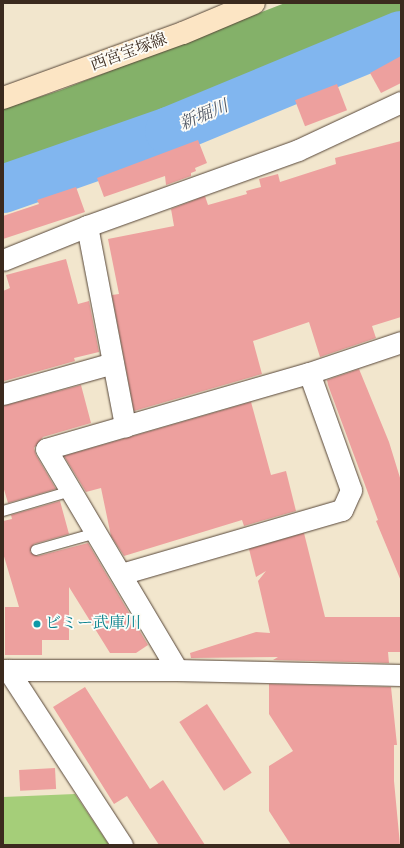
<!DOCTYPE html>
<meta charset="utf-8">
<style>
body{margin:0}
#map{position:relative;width:404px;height:848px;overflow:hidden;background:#f2e6cd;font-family:"Old Standard TT","Noto Serif JP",serif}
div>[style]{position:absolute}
.green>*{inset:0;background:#a5ce79}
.forest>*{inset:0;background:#84b169}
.river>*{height:48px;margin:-24px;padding:0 24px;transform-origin:24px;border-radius:24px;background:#81b6ef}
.building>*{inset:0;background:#eda09e;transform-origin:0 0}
.roads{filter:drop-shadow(0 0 1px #564638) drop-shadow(0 0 1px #564638)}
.lane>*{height:10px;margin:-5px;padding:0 5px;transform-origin:5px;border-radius:5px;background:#fff}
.street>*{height:21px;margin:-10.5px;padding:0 10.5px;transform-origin:10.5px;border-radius:10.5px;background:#fff}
.secondary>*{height:22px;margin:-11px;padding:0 11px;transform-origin:11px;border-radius:11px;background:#fce5c4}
.dots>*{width:11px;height:11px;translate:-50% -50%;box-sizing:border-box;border:2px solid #fdfcf7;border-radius:50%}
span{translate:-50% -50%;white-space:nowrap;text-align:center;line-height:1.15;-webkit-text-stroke:3.5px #fdfcf7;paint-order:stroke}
.street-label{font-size:16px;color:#3b2a1e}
.culture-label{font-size:16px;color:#0d838f}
.left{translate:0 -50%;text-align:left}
.water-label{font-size:17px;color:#545b67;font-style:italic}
.frame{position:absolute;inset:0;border:4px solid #3b2a1e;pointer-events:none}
</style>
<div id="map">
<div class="green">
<i style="clip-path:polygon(75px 794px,109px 845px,3px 845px,3px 797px)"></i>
</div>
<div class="forest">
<i style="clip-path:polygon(285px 3px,401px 3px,401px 18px,303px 60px,3px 176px,3px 109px,61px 90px)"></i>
</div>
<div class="river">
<i style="left:3px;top:189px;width:176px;rotate:-19.3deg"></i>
<i style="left:169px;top:131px;width:251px;rotate:-22.5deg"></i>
</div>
<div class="building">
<i style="clip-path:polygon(401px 56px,401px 83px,381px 93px,370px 73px)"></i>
<i style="left:337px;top:84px;width:28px;height:45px;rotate:69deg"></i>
<i style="clip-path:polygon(198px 140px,207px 163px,195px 168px,196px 171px,191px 173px,191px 176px,166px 185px,165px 176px,104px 197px,97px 178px)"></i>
<i style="clip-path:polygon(401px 141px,401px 317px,372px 326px,376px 338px,320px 357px,309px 322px,253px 341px,262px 374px,134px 411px,112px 295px,119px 294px,108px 239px,174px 226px,171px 209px,205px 196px,208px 205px,247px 194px,246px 191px,261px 187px,259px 179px,278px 174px,280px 182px,336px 164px,335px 158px)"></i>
<i style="clip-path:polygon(76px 187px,85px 212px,3px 239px,3px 216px,39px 204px,37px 200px)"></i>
<i style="clip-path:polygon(66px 259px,78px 304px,89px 301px,99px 352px,74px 358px,75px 361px,4px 381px,3px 291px,10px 288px,6px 275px)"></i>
<i style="clip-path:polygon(359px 369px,389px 442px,401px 481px,401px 581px,376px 521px,378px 520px,328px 385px,327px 380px)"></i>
<i style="clip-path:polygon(81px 385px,91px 423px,43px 437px,34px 448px,36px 455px,56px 489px,8px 503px,3px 486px,3px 406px)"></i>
<i style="clip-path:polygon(251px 402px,271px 475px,286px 471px,296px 511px,244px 526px,242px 520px,124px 556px,111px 536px,101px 488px,86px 492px,64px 456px)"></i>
<i style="clip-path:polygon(60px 501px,69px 534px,34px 544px,30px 552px,38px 556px,88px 543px,148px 645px,136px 653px,110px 653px,69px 587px,69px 640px,42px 640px,42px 655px,5px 655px,5px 607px,19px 607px,3px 553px,3px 521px,12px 519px,11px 515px)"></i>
<i style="clip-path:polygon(304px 533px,325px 617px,401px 617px,401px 652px,388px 652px,389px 663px,273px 660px,278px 657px,191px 658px,190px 653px,256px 632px,270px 633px,258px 581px,266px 571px,256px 577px,249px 549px)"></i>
<i style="clip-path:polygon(269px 684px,391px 687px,397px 745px,394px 745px,394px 781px,400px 845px,291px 845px,269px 811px,269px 766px,293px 751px,269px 714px)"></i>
<i style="clip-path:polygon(85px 687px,150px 789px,163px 780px,205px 845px,159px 845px,127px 796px,114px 804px,53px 707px)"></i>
<i style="left:207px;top:704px;width:82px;height:33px;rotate:57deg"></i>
<i style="left:55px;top:768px;width:21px;height:36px;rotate:87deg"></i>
</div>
<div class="roads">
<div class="lane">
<i style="left:3px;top:511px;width:71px;rotate:-16.4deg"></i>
<i style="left:36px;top:550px;width:62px;rotate:-15.8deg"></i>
</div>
<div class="street">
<i style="left:87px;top:226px;width:204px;rotate:79.2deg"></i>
<i style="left:125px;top:426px;width:82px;rotate:163.8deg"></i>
<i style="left:46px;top:449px;width:257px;rotate:59.3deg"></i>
<i style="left:3px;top:260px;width:91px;rotate:-22deg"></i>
<i style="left:87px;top:226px;width:224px;rotate:-19.8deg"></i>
<i style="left:298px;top:150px;width:114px;rotate:-25deg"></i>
<i style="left:3px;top:394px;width:114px;rotate:-15.7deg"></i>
<i style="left:125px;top:426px;width:191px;rotate:-16.1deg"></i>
<i style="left:309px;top:373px;width:97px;rotate:-18.6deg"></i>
<i style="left:121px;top:574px;width:230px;rotate:-16.2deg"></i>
<i style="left:342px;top:510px;width:22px;rotate:-66deg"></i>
<i style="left:351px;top:490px;width:124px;rotate:-109.7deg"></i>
<i style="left:3px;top:670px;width:174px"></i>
<i style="left:177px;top:670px;width:224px;rotate:1.3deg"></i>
<i style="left:8px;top:670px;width:209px;rotate:56.9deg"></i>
</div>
<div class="secondary">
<i style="left:3px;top:98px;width:191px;rotate:-19.9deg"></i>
<i style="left:183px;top:33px;width:77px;rotate:-22.9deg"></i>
</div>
</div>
<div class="dots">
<i style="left:37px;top:624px;background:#0f9aa8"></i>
</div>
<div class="street-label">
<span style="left:129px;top:53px;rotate:-20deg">西宮宝塚線</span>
</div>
<div class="culture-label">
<span class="left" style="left:45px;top:624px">ビミー武庫川</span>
</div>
<div class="water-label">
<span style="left:204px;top:116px;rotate:-23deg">新堀川</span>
</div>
<div class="frame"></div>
</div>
